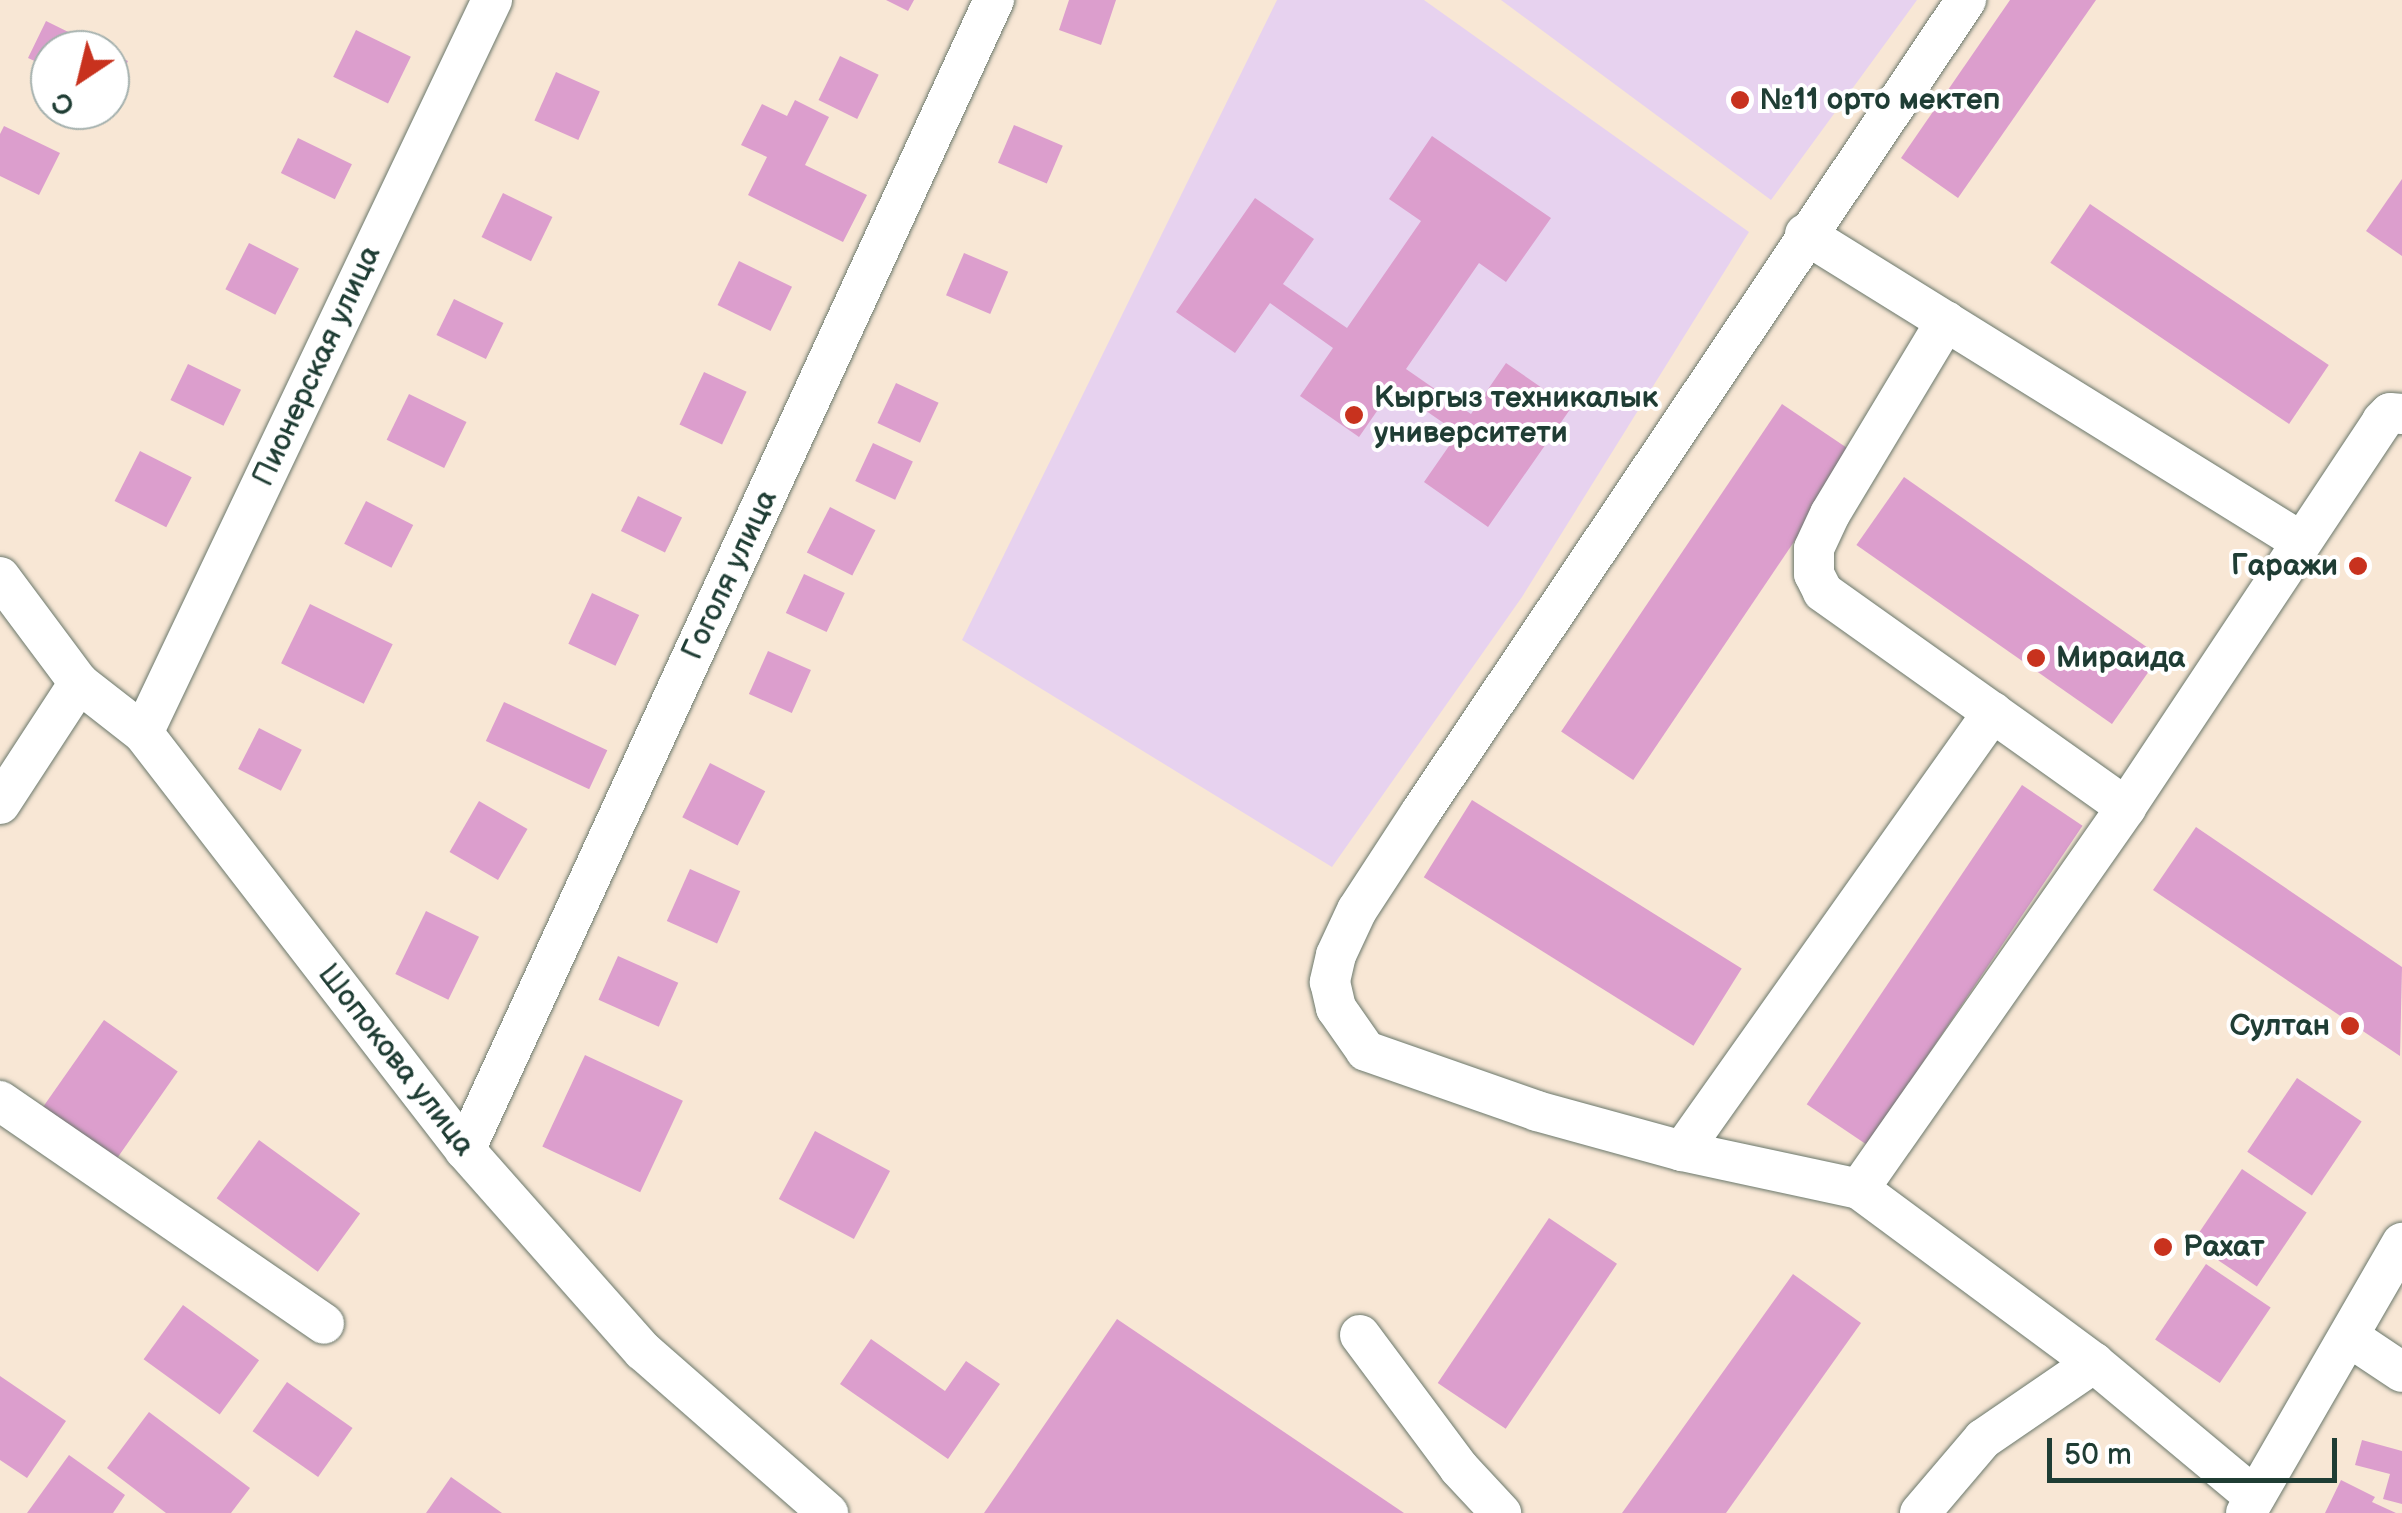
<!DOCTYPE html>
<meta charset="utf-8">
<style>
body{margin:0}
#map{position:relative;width:2402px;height:1513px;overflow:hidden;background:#f8e7d5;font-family:"Balsamiq Sans",sans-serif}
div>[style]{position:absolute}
.built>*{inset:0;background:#e7d2ef}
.building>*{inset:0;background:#dc9ecd;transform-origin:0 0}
.roads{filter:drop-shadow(0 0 2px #6b786c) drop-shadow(0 0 2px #6b786c)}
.minor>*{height:40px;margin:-20px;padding:0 20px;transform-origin:20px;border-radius:20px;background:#fff}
.dots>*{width:28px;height:28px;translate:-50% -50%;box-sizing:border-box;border:5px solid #fff;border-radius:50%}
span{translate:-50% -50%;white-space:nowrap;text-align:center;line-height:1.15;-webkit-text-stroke:8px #fff;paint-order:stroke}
.poi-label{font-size:30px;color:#1f3d34;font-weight:700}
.left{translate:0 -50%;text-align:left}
.right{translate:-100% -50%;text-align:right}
.street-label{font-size:30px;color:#1f3d34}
.north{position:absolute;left:30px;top:30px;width:100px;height:100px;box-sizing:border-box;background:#fff;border:2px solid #a5b1ae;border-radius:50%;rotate:215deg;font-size:28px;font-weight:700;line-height:40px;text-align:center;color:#1f3d34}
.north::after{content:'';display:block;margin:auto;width:35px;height:45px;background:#c8321e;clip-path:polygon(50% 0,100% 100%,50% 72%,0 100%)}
.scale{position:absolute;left:2047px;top:1438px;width:290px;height:45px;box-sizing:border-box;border:5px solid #1f3d34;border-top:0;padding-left:12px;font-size:30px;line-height:35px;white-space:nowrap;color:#1f3d34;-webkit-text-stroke:8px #fff;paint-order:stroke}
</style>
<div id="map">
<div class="built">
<i style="clip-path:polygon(1277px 0,1424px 0,1749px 232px,1522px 597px,1332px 867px,962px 640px)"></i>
<i style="clip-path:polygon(1501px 0,1917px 0,1771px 200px)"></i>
</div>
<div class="building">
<i style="clip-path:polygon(886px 0,914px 0,908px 11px)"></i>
<i style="clip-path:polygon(1069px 0,1116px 0,1101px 45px,1059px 30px)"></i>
<i style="clip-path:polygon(2010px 0,2096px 0,1958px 198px,1901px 158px)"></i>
<i style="clip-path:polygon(46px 21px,105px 50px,50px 50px,50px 68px,28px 58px)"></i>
<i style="left:356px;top:30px;width:61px;height:52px;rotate:26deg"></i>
<i style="clip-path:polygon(110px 53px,128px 61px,110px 97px)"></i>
<i style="left:840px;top:56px;width:43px;height:49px;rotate:26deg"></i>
<i style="left:556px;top:72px;width:48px;height:53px;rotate:24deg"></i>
<i style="clip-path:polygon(795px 100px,829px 117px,805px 165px,867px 195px,843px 242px,748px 195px,767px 157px,741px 145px,762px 104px,787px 116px)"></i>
<i style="left:1014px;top:125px;width:53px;height:41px;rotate:23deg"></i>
<i style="clip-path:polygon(4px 126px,60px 153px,39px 195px,0 176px,0 134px)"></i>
<i style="clip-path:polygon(1432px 136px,1551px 218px,1506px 282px,1479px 263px,1406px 369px,1471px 414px,1506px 363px,1571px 408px,1488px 527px,1424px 482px,1458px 433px,1393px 388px,1359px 437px,1300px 396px,1333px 348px,1270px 303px,1235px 353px,1176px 312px,1255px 198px,1314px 239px,1283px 284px,1347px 328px,1421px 221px,1389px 199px)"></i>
<i style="left:298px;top:138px;width:60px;height:39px;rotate:26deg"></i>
<i style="clip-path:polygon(2402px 179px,2402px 256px,2366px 231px)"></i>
<i style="left:503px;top:193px;width:55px;height:49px;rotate:26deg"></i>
<i style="left:2090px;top:204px;width:288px;height:71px;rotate:34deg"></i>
<i style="left:249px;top:243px;width:56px;height:52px;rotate:27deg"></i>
<i style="left:964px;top:253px;width:48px;height:46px;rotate:23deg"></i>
<i style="left:739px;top:261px;width:59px;height:49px;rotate:26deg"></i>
<i style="left:454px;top:299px;width:55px;height:40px;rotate:26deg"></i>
<i style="left:188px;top:364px;width:59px;height:40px;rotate:26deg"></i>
<i style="left:704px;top:372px;width:47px;height:58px;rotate:25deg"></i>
<i style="left:896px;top:383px;width:47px;height:44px;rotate:25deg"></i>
<i style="left:409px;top:394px;width:64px;height:51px;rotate:26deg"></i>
<i style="left:1782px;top:404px;width:87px;height:395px;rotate:34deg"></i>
<i style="left:873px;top:443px;width:44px;height:42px;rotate:25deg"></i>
<i style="left:140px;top:451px;width:58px;height:56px;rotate:27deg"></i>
<i style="left:1904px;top:477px;width:312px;height:83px;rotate:35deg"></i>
<i style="left:638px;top:496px;width:49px;height:39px;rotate:26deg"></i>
<i style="left:366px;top:501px;width:53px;height:48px;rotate:27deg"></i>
<i style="left:830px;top:507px;width:51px;height:51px;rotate:27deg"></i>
<i style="left:804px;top:574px;width:45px;height:43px;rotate:25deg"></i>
<i style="left:592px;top:593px;width:52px;height:56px;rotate:25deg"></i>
<i style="left:310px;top:604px;width:92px;height:66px;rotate:26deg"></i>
<i style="left:768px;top:651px;width:47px;height:47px;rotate:24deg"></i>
<i style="left:504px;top:702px;width:114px;height:43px;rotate:25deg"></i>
<i style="left:259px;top:728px;width:48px;height:46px;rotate:27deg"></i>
<i style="left:710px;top:763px;width:62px;height:61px;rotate:27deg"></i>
<i style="left:2022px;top:785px;width:73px;height:385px;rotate:34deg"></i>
<i style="left:1472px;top:800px;width:318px;height:91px;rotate:32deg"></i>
<i style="left:479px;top:801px;width:56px;height:59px;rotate:30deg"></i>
<i style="clip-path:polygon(2196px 827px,2402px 967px,2400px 1056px,2153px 890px)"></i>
<i style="left:690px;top:869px;width:55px;height:57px;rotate:24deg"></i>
<i style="left:426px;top:911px;width:59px;height:70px;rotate:26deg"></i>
<i style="left:618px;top:956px;width:66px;height:48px;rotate:24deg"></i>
<i style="left:104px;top:1020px;width:90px;height:106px;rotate:35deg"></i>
<i style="left:585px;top:1055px;width:108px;height:101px;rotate:25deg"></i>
<i style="left:2297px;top:1078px;width:78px;height:89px;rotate:34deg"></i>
<i style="left:815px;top:1131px;width:85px;height:77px;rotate:28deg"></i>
<i style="left:259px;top:1140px;width:125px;height:72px;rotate:36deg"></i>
<i style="left:2242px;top:1169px;width:78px;height:89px;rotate:34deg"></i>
<i style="left:1549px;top:1218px;width:82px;height:199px;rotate:34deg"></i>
<i style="left:2206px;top:1264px;width:78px;height:91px;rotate:34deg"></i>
<i style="clip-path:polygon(1793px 1274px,1861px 1323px,1726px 1513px,1622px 1513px)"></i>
<i style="left:183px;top:1305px;width:94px;height:67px;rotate:36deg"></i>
<i style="clip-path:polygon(1117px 1319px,1404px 1513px,984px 1513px)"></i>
<i style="clip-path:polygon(871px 1339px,945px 1391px,966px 1361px,1000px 1384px,948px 1459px,840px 1384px)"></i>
<i style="clip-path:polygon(0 1376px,66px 1421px,27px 1478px,0 1460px)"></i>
<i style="left:287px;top:1382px;width:80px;height:60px;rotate:35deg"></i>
<i style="clip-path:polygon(149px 1412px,250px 1488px,231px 1513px,166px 1513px,107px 1468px)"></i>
<i style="clip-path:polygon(2362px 1440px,2402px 1451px,2402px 1504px,2383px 1499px,2390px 1474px,2355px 1465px)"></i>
<i style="clip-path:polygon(69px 1455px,125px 1495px,113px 1513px,27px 1513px)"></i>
<i style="clip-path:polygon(451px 1477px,502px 1513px,426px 1513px)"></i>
<i style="clip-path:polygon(2341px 1480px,2375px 1497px,2372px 1502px,2396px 1513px,2325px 1513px)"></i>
</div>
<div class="roads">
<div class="minor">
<i style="left:1966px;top:0;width:978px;rotate:123.87deg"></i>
<i style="left:1421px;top:812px;width:117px;rotate:123.1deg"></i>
<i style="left:1357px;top:910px;width:50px;rotate:115deg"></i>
<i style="left:1336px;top:955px;width:28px;rotate:103deg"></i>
<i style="left:1330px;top:982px;width:27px;rotate:77deg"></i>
<i style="left:1336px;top:1008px;width:52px;rotate:55.1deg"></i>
<i style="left:1366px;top:1051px;width:181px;rotate:19.3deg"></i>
<i style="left:1537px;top:1111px;width:150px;rotate:15.4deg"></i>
<i style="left:1682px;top:1151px;width:181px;rotate:12.1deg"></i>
<i style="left:1859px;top:1189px;width:292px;rotate:36.5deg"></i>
<i style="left:2094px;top:1363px;width:209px;rotate:39.8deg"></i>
<i style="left:1805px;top:234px;width:582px;rotate:31.81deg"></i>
<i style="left:1946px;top:321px;width:225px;rotate:121deg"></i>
<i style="left:1830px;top:514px;width:38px;rotate:115deg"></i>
<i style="left:1814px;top:549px;width:25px;rotate:90deg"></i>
<i style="left:1814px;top:574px;width:20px;rotate:63deg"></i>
<i style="left:1823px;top:592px;width:372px;rotate:35.4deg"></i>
<i style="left:0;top:577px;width:132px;rotate:53.3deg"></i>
<i style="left:79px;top:683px;width:81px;rotate:38deg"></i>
<i style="left:143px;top:733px;width:527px;rotate:52.33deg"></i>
<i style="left:465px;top:1150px;width:268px;rotate:48.5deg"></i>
<i style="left:643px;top:1351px;width:246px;rotate:41.2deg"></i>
<i style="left:143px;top:733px;width:812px;rotate:-64.54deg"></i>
<i style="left:0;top:804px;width:145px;rotate:-56.9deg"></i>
<i style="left:0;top:1101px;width:393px;rotate:34.5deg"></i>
<i style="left:465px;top:1150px;width:1266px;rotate:-65.3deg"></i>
<i style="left:1682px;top:1151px;width:538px;rotate:-54.69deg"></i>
<i style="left:1859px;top:1189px;width:466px;rotate:-55deg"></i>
<i style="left:2126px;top:807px;width:463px;rotate:-56.4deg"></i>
<i style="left:2382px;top:421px;width:11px;rotate:-45deg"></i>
<i style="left:2390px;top:413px;width:12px;rotate:5deg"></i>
<i style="left:1360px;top:1335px;width:166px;rotate:53.3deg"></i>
<i style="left:1459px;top:1468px;width:62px;rotate:47deg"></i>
<i style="left:2351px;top:1338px;width:61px;rotate:33.7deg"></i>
<i style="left:1920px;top:1513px;width:97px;rotate:-49.6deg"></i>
<i style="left:1983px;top:1439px;width:135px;rotate:-34.4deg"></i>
<i style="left:2246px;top:1513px;width:312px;rotate:-60deg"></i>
</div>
</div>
<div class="dots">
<i style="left:1740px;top:100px;background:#c8321e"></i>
<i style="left:1354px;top:415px;background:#c8321e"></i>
<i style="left:2358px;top:566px;background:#c8321e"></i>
<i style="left:2036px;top:658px;background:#c8321e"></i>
<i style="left:2350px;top:1026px;background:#c8321e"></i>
<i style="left:2163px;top:1247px;background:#c8321e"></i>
</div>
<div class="poi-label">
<span class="left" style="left:1760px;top:100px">№11 орто мектеп</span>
<span class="left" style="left:1374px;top:415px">Кыргыз техникалык<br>университети</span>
<span class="right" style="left:2338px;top:566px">Гаражи</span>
<span class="left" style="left:2056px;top:658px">Мираида</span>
<span class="right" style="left:2330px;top:1026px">Султан</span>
<span class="left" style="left:2183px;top:1247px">Рахат</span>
</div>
<div class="street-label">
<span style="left:317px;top:366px;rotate:-65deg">Пионерская улица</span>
<span style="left:730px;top:575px;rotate:-65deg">Гоголя улица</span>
<span style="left:396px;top:1060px;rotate:52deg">Шопокова улица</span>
</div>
<div class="north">С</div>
<div class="scale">50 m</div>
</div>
